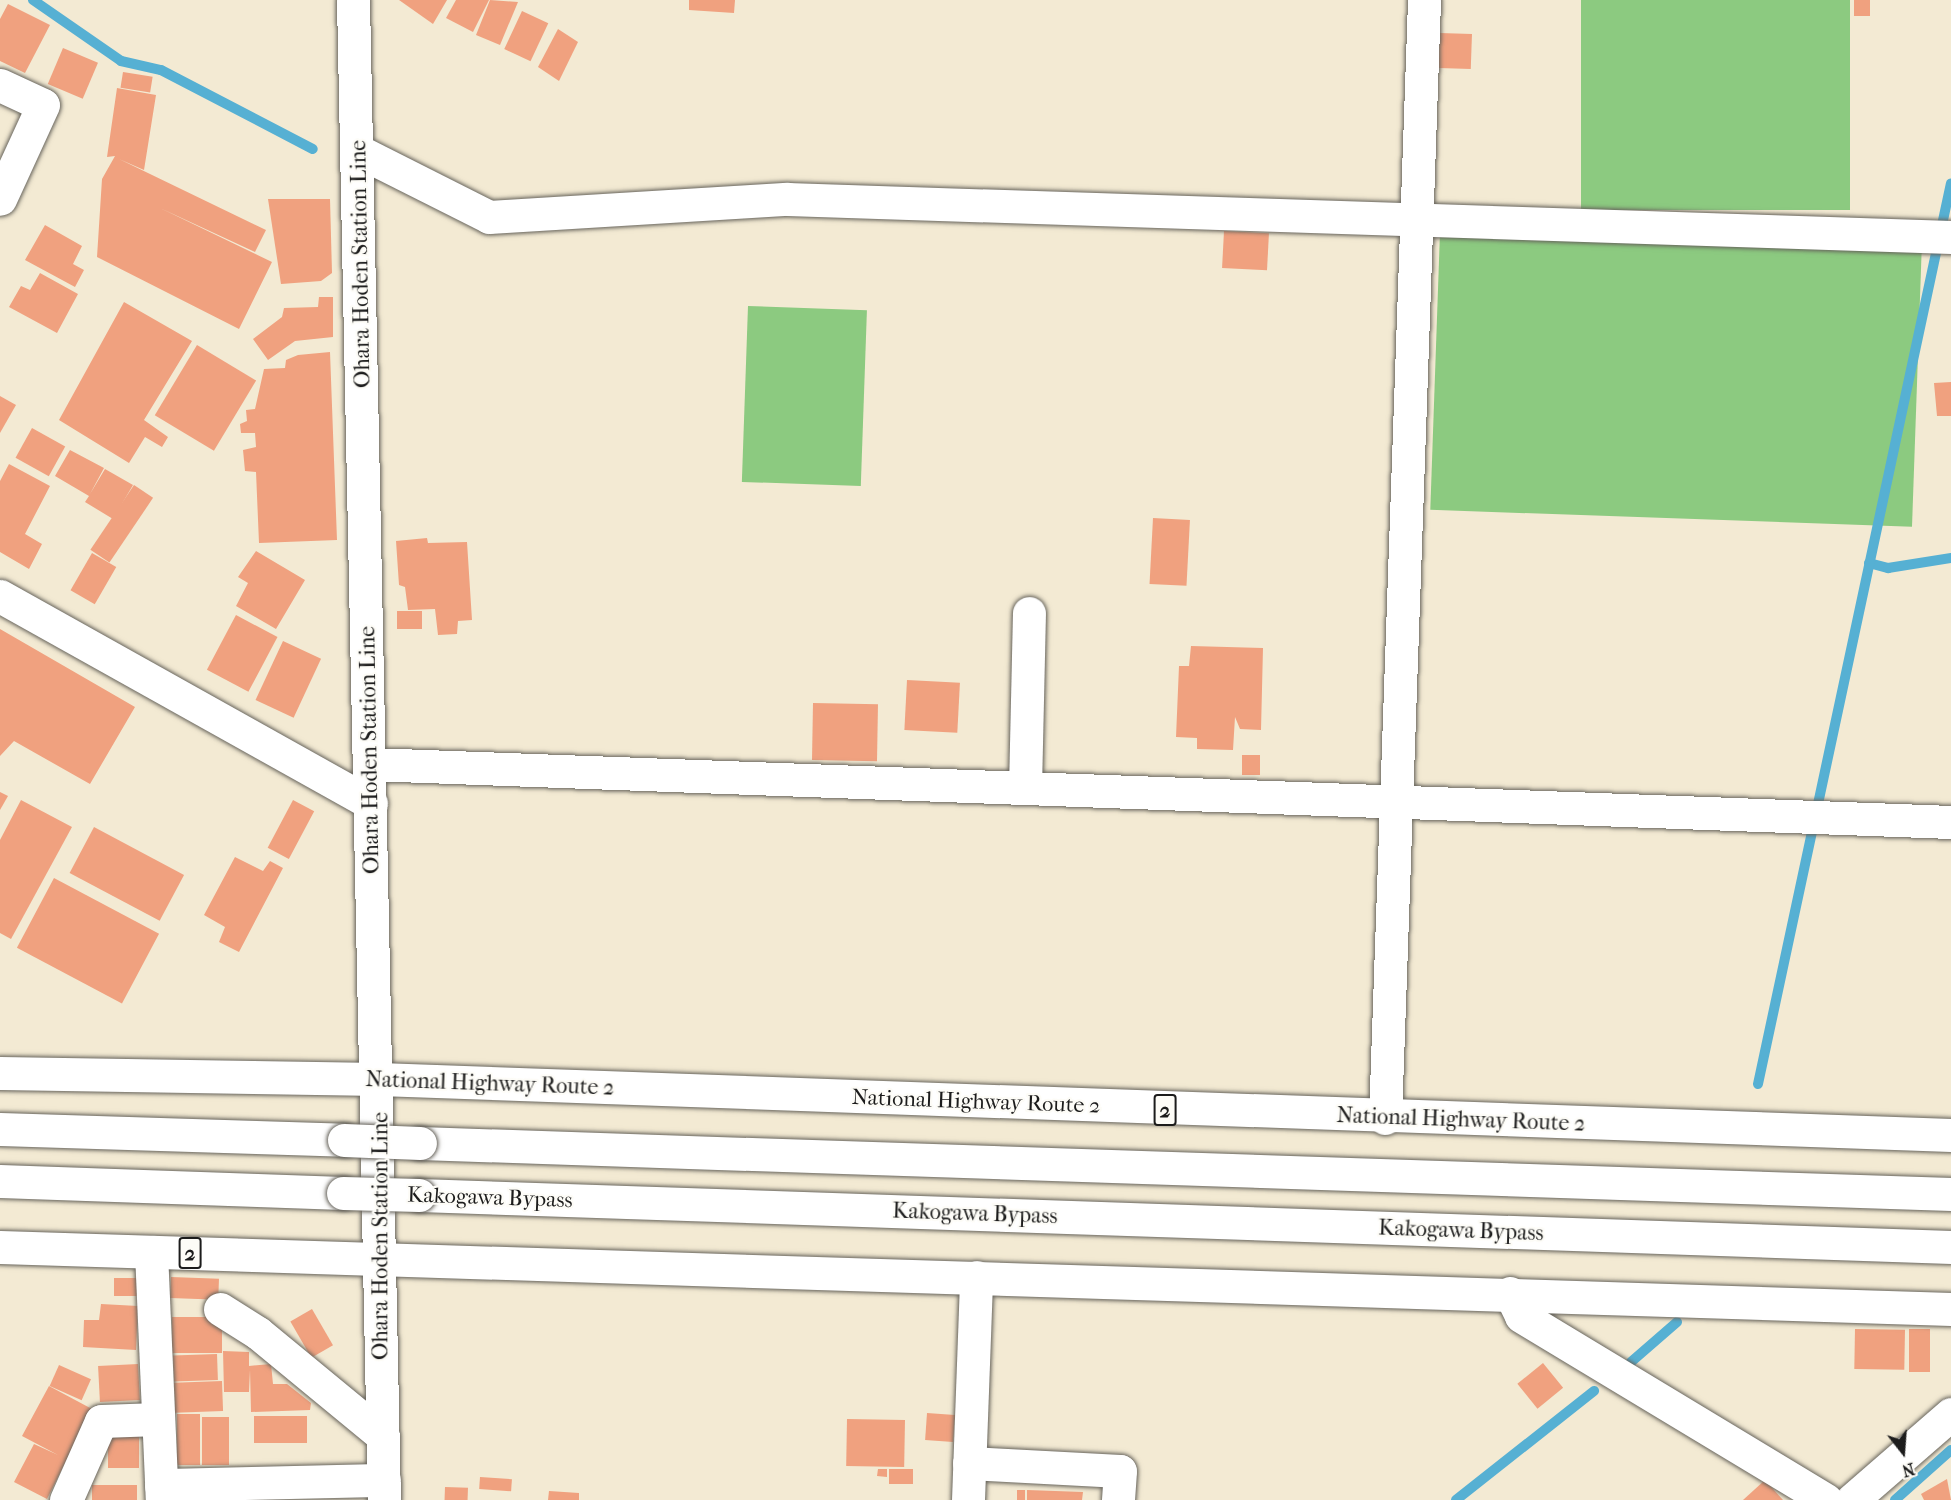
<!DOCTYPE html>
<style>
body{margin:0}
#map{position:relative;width:1951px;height:1500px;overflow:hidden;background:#f3ead3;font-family:"IM FELL French Canon",serif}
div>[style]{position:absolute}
.green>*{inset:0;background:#8cca80;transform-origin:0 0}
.stream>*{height:10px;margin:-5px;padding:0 5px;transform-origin:5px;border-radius:5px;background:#56b0d3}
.building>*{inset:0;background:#f0a17f;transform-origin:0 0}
.roads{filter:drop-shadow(0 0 2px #67645c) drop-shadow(0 0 2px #67645c)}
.minor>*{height:33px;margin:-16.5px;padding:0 16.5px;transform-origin:16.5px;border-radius:16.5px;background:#fff}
.major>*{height:33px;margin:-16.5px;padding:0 16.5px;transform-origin:16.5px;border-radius:16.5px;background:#fff}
.highway>*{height:33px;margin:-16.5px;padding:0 16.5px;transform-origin:16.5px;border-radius:16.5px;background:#fff}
.bridges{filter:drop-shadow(0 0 2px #67645c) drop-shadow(0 0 2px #67645c)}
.highway-bridge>*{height:33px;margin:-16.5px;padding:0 16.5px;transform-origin:16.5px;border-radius:16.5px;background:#fff}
span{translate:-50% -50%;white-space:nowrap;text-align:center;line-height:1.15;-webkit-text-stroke:4.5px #fdfcf7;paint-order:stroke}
.shield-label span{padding:2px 4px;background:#fdfcf7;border:2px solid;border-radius:4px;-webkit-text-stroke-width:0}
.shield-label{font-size:21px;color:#1c1c1c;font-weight:700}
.street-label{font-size:22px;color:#1c1c1c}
.north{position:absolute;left:1873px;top:1422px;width:60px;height:60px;-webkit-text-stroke:4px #fdfcf7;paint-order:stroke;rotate:163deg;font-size:16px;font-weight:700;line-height:24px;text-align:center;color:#1c1c1c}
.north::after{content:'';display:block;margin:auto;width:21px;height:27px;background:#1c1c1c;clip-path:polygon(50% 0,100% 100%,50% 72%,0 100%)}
</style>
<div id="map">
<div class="green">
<i style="left:1581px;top:0;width:269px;height:210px"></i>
<i style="left:1440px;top:232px;width:482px;height:278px;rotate:2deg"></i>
<i style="left:748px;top:306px;width:119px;height:176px;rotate:2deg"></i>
</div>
<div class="stream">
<i style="left:33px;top:0;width:107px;rotate:34.7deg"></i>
<i style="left:121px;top:61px;width:41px;rotate:12.7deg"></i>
<i style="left:161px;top:70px;width:171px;rotate:27.5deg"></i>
<i style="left:1869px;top:563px;width:20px;rotate:15deg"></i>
<i style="left:1888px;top:568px;width:64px;rotate:-9deg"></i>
<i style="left:1758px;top:1084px;width:921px;rotate:-77.91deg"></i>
<i style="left:1631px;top:1362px;width:61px;rotate:-41deg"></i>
<i style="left:1456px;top:1500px;width:176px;rotate:-38.3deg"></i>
<i style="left:1895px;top:1500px;width:75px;rotate:-41.8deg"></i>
</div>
<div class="building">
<i style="clip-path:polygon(399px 0,447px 0,433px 24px)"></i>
<i style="clip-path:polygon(456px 0,489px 0,473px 32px,446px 18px)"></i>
<i style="clip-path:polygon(490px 0,518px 2px,500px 45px,476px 35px)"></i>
<i style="clip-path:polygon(689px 0,735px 0,734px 13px,689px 10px)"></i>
<i style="left:1854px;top:0;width:16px;height:16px"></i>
<i style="clip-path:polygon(8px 4px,50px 25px,25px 73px,0 61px,0 19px)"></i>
<i style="left:522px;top:11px;width:29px;height:42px;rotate:25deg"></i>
<i style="clip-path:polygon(558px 29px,578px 42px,559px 81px,538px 67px)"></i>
<i style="left:1440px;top:33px;width:32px;height:35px;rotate:2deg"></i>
<i style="left:63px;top:48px;width:38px;height:39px;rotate:23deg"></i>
<i style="left:123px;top:72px;width:30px;height:16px;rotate:9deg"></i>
<i style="clip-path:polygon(117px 88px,156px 95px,144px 170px,119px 159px,266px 230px,255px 252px,160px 208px,272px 262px,239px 329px,97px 257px,102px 179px,115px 156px,107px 157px)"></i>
<i style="clip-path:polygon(268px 199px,330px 199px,332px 273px,321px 281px,281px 284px)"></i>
<i style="clip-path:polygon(45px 225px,82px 246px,73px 264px,84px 270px,75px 287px,25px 260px)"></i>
<i style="left:1224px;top:231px;width:45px;height:37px;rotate:3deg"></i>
<i style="clip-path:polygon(40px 273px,78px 294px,57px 333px,9px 307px,21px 286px,30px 290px)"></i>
<i style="clip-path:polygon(319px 297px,333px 297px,333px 337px,295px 341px,268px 360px,253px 339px,282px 317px,284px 308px,318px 307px)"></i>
<i style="clip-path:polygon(124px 302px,192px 341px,144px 420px,168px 437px,162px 447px,145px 437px,129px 463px,59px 420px)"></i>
<i style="left:197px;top:345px;width:69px;height:82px;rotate:31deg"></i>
<i style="clip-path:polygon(330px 352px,337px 540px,259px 543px,256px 472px,245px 471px,243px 450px,256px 447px,255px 433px,241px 433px,240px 424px,247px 421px,246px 410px,255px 409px,264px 369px,285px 368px,286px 360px,298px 355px)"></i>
<i style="clip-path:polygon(1951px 382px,1951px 416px,1937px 416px,1934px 383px)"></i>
<i style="clip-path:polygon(0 396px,16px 405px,0 433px)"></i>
<i style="left:32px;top:428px;width:38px;height:34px;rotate:29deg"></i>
<i style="clip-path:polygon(70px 450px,104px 468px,90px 494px,105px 469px,133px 485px,113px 519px,85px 502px,89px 496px,55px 476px)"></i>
<i style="clip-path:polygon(9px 464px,50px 486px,25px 534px,42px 544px,29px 569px,0 552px,0 481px)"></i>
<i style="left:134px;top:485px;width:23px;height:78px;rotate:34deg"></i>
<i style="left:1153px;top:518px;width:37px;height:66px;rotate:3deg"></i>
<i style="clip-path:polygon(427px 538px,428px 543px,467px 542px,472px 620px,458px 621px,457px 634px,438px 635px,435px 609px,408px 610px,405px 587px,399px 585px,396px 541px)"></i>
<i style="clip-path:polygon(256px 551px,305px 580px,276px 629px,236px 606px,248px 583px,238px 577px)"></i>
<i style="left:92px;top:553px;width:28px;height:43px;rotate:30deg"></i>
<i style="left:422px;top:611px;width:18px;height:25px;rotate:90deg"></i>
<i style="left:236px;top:615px;width:47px;height:62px;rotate:28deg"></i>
<i style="clip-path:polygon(0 629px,135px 707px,90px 784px,14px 741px,0 756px)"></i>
<i style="left:283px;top:641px;width:42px;height:65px;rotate:25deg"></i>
<i style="clip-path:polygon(1191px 646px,1263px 648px,1261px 730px,1240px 729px,1235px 717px,1233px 750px,1197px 749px,1197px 738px,1176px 737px,1179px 666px,1189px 666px)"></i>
<i style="left:907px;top:680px;width:53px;height:50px;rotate:3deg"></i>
<i style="left:813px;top:703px;width:65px;height:57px;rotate:1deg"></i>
<i style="left:1242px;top:755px;width:18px;height:20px"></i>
<i style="clip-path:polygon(0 792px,8px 796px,0 810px)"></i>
<i style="clip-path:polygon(21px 800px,72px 827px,11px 939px,0 933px,0 840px)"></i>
<i style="left:293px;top:800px;width:24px;height:54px;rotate:28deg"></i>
<i style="left:94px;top:827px;width:102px;height:52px;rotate:28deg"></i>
<i style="clip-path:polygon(235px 857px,263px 871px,270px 861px,283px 868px,239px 952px,219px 942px,225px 927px,204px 915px)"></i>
<i style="left:54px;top:878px;width:119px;height:79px;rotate:28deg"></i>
<i style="left:171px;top:1277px;width:48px;height:21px;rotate:2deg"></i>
<i style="left:114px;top:1278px;width:23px;height:18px"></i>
<i style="clip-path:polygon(101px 1304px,138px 1306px,136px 1350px,83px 1347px,84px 1320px,99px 1320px)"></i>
<i style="left:312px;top:1309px;width:42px;height:25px;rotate:60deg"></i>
<i style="left:172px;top:1317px;width:50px;height:36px"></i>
<i style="left:1855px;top:1329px;width:50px;height:40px;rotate:1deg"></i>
<i style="left:1909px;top:1329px;width:21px;height:43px"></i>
<i style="clip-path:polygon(223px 1351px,249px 1352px,249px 1366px,271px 1364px,273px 1384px,287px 1384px,311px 1403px,310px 1410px,251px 1412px,250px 1370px,249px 1392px,224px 1392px)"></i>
<i style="left:217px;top:1354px;width:26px;height:44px;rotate:88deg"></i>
<i style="left:1543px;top:1363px;width:32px;height:33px;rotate:51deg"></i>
<i style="left:138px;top:1364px;width:36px;height:40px;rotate:87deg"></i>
<i style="left:59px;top:1365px;width:35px;height:23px;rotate:24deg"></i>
<i style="left:222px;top:1381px;width:30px;height:48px;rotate:88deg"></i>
<i style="clip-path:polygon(49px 1386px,92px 1409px,47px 1499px,14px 1482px,34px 1444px,58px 1455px,22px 1436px)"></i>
<i style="left:927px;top:1413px;width:28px;height:27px;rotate:4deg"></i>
<i style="left:177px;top:1414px;width:23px;height:51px"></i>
<i style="left:307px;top:1416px;width:27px;height:53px;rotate:90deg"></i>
<i style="left:202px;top:1417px;width:27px;height:48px"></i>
<i style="left:847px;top:1419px;width:58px;height:47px;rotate:1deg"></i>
<i style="left:108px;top:1436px;width:31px;height:32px"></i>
<i style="clip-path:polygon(878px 1469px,887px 1469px,887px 1477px,877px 1476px)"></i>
<i style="left:889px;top:1469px;width:24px;height:15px"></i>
<i style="left:480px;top:1477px;width:32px;height:12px;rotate:4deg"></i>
<i style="clip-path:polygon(1947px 1479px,1951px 1500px,1924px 1500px,1921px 1494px)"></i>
<i style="clip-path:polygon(1765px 1480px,1783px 1500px,1743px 1500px)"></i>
<i style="left:137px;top:1485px;width:15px;height:45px;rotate:90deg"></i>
<i style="left:445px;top:1487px;width:23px;height:13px;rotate:2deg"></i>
<i style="left:1017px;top:1490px;width:8px;height:10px"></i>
<i style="clip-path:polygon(1027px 1490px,1083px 1492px,1082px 1500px,1027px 1500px)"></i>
<i style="clip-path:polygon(549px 1491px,579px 1493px,579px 1500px,548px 1500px)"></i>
</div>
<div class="roads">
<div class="minor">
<i style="left:0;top:85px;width:47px;rotate:24.9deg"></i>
<i style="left:43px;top:105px;width:103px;rotate:114.6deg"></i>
<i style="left:360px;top:152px;width:144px;rotate:26.7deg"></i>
<i style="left:489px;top:217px;width:299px;rotate:-3.5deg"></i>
<i style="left:787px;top:199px;width:1165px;rotate:1.87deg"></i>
<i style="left:0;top:596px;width:425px;rotate:29.2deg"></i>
<i style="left:370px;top:764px;width:1582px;rotate:2.1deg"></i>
<i style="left:1025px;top:788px;width:175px;rotate:-88.7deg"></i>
<i style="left:1385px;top:1118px;width:1119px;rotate:-88deg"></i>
<i style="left:151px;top:1252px;width:248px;rotate:87.5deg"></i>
<i style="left:1510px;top:1293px;width:25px;rotate:64deg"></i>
<i style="left:1521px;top:1316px;width:356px;rotate:31.1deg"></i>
<i style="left:220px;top:1309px;width:45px;rotate:32.3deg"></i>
<i style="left:258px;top:1333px;width:162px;rotate:39.5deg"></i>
<i style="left:969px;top:1463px;width:151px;rotate:3deg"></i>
<i style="left:1120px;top:1471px;width:29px;rotate:94deg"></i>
<i style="left:161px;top:1485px;width:223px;rotate:-1.3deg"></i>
<i style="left:66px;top:1500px;width:86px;rotate:-66.1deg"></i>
<i style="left:101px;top:1421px;width:57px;rotate:-2deg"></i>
<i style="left:968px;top:1500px;width:223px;rotate:-87.9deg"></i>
</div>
<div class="major">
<i style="left:353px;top:0;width:1500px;rotate:88.82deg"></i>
<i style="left:1852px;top:1500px;width:131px;rotate:-41deg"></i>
</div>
<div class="highway">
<i style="left:0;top:1073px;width:379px;rotate:0.9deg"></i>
<i style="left:379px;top:1079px;width:1573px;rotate:2.04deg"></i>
<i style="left:0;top:1129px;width:344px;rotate:1.8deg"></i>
<i style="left:420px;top:1143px;width:1532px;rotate:1.91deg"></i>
<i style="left:0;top:1181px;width:343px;rotate:2deg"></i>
<i style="left:419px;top:1195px;width:1533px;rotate:1.94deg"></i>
<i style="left:0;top:1247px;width:1952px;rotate:1.82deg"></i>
</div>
</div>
<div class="bridges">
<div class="highway-bridge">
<i style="left:344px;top:1140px;width:76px;rotate:2.3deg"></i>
<i style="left:343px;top:1193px;width:76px;rotate:1.5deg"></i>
</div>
</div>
<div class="shield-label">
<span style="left:1165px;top:1110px">2</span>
<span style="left:190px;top:1253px">2</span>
</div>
<div class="street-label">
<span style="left:361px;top:264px;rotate:-91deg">Ohara Hoden Station Line</span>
<span style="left:370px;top:750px;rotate:-91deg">Ohara Hoden Station Line</span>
<span style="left:490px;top:1084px;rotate:2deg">National Highway Route 2</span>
<span style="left:976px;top:1102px;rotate:2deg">National Highway Route 2</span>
<span style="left:1461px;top:1120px;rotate:2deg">National Highway Route 2</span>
<span style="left:490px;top:1198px;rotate:2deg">Kakogawa Bypass</span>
<span style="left:975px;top:1214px;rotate:2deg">Kakogawa Bypass</span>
<span style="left:1461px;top:1231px;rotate:2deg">Kakogawa Bypass</span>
<span style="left:381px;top:1236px;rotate:-90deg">Ohara Hoden Station Line</span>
</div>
<div class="north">N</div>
</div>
